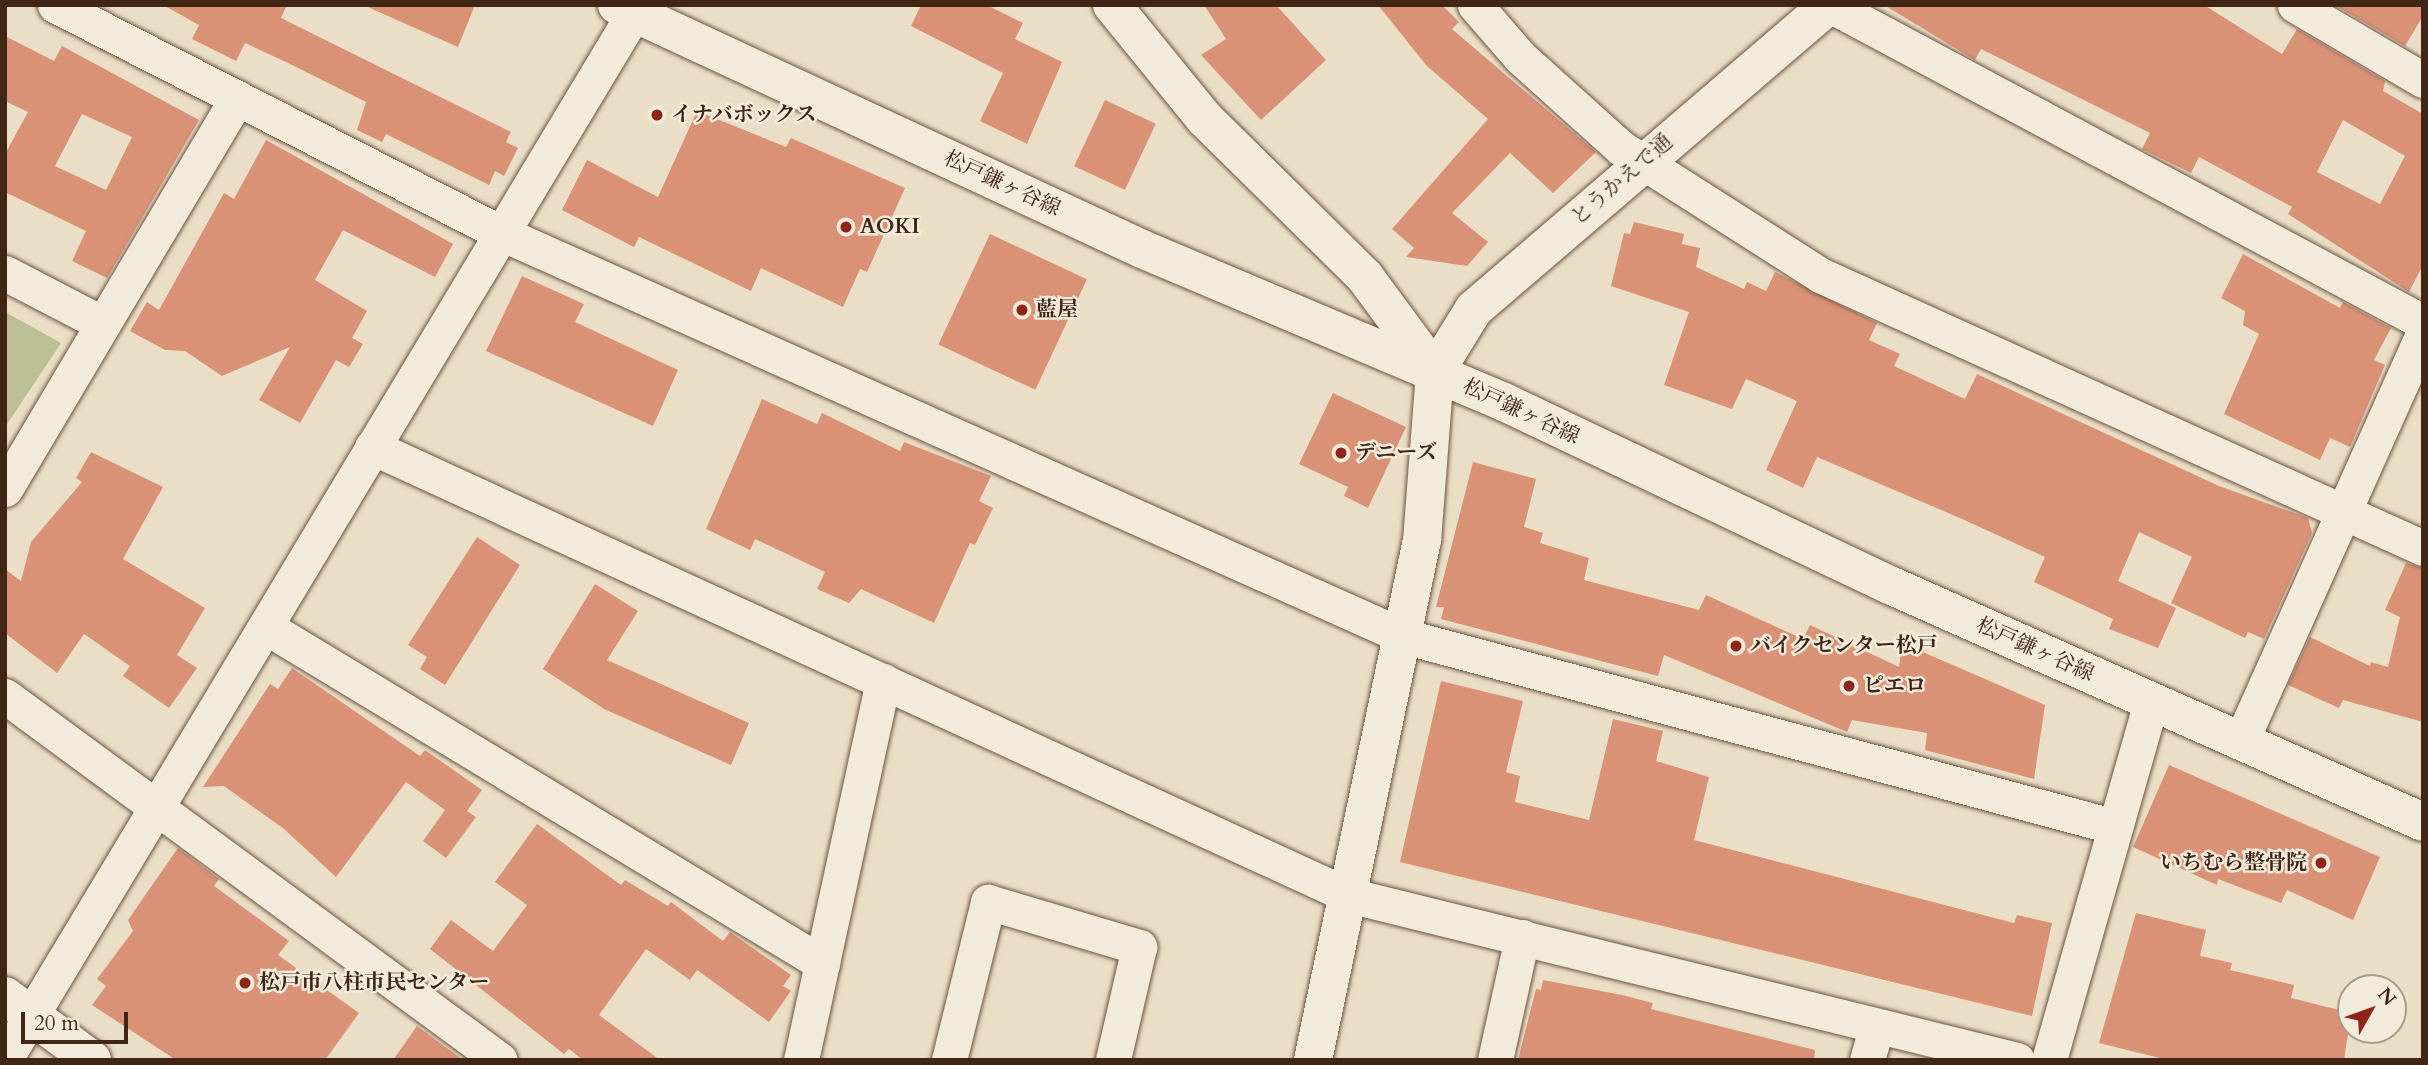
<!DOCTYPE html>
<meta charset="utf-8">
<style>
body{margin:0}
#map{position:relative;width:2428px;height:1065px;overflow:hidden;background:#ebdec6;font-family:Cardo,"Noto Serif JP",serif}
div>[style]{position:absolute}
.green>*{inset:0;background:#bac093}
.building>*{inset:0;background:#da9277;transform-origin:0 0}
.roads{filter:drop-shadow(0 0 2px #6c5341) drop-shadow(0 0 2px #6c5341)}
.street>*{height:35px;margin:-17.5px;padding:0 17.5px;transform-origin:17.5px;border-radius:17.5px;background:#f2eada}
.secondary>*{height:38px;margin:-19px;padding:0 19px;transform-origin:19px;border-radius:19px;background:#f2eada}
.dots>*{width:19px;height:19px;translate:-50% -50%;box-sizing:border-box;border:4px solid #f2eada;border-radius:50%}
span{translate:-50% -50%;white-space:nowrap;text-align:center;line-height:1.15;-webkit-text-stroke:5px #f2eada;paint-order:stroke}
.poi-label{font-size:21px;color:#412515;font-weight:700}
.left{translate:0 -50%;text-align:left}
.right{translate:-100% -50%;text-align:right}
.street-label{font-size:21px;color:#412515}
.frame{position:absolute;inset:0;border:7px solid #412515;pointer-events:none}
.north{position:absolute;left:2337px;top:974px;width:70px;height:70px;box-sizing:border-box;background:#f2eada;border:2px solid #ab9b8b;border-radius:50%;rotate:50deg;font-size:19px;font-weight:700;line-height:28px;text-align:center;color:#412515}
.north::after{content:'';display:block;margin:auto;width:24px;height:32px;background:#8f2418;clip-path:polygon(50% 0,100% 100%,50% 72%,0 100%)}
.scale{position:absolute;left:21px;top:1012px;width:107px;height:32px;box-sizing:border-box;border:4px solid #412515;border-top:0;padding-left:9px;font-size:21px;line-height:24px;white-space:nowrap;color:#412515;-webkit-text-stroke:5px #f2eada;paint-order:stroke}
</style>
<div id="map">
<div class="green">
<i style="clip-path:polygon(5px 312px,61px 343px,5px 427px)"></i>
</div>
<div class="building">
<i style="clip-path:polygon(163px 5px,287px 5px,281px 18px,511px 132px,506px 142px,518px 148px,504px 176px,495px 171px,489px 185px,386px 134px,382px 142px,357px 130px,366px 102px,286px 62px,245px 43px,236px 61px,192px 39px,199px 25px)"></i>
<i style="clip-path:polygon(363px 5px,475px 5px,458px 47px)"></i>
<i style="clip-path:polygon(921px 5px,987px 5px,1023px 23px,1015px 39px,1062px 62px,1027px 144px,980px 121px,1003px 73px,911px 26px)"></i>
<i style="clip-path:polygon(1204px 5px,1276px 5px,1326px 60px,1261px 120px,1201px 55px,1226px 39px)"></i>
<i style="clip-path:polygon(1378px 5px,1442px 5px,1459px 22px,1452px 29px,1596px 152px,1553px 193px,1510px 153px,1452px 213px,1488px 242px,1467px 266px,1406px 257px,1414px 248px,1392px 229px,1488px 119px,1426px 65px)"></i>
<i style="clip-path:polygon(evenodd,1884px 5px,2204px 5px,2282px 54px,2297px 29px,2385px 81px,2383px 91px,2423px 114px,2423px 265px,2409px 292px,2288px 214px,2292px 207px,2199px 157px,2191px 173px,2142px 149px,2150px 133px,1981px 49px,1975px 60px,1884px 5px,2343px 120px,2405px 156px,2380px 204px,2317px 172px,2343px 120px)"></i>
<i style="clip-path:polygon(2335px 5px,2423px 5px,2423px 16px,2405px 46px)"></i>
<i style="clip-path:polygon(evenodd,5px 36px,54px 61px,62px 46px,199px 120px,107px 278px,72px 261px,86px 231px,5px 192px,5px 154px,28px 112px,5px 101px,5px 36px,82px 114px,132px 137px,106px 190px,55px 166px,82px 114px)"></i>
<i style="left:1105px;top:100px;width:56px;height:73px;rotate:25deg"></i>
<i style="clip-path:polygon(697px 111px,786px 147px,791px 138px,905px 188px,867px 272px,860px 269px,843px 307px,761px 268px,751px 291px,639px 237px,634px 247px,562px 210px,587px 160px,658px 197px)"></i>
<i style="clip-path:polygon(266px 140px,453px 244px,435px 277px,343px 230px,315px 280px,367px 311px,352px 338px,363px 344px,349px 367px,336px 360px,300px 423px,259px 400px,290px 347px,222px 376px,185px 351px,165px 350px,130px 331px,147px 302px,159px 310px,224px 193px,234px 199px)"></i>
<i style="clip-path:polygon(1634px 222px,1684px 234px,1682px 244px,1700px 248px,1696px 267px,1744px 289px,1747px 282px,1766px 291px,1775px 272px,1877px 323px,1869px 340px,1900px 354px,1894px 366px,1965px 399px,1977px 374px,2219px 486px,2308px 518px,2312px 533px,2264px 639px,2248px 632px,2245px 638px,2171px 603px,2192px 557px,2139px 532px,2118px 581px,2176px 608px,2158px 648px,2109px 629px,2113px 619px,2034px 582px,2045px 557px,1960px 518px,1817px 457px,1803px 488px,1766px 470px,1797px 401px,1746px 379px,1732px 409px,1664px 385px,1689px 312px,1611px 286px,1624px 233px,1630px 234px)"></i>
<i style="left:990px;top:234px;width:107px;height:122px;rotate:25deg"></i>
<i style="clip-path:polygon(2243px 254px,2340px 308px,2343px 302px,2391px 328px,2374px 360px,2385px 365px,2350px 447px,2330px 438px,2320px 460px,2224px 414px,2259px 334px,2243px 325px,2245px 311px,2221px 298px)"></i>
<i style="clip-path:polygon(522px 276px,584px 304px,575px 322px,678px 370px,653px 426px,486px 351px)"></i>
<i style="clip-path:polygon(1333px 393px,1406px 427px,1368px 508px,1344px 496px,1348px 487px,1299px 464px)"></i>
<i style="clip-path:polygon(762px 399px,817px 424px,822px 413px,900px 451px,904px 442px,991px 476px,979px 501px,993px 508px,975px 545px,970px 543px,934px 623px,861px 589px,849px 603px,817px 589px,825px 572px,755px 539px,750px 550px,706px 529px)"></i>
<i style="clip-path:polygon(91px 452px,163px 487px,123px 559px,205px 608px,177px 655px,197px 668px,169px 708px,123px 676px,130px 666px,84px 634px,57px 673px,5px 633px,5px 569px,21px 581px,31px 542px,82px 482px,76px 478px)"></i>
<i style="clip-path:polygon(1473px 462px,1536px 479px,1524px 527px,1543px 533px,1540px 543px,1589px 558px,1584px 580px,1699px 610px,1706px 595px,1803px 639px,1810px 625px,1899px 667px,1902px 643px,2045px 705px,2034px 779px,1925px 750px,1927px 733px,1852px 720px,1847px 732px,1664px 655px,1658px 676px,1441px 619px,1444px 607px,1436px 607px)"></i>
<i style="clip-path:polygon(477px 537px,520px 565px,445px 685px,420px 669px,427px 657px,408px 645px)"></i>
<i style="clip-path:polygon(2406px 563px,2423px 568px,2423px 722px,2343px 700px,2339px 708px,2288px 685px,2310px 637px,2370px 666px,2371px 662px,2388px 667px,2400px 617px,2385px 610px)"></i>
<i style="clip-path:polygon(595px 584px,638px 611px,607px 660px,749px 723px,731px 765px,604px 709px,543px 669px)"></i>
<i style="clip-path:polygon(292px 668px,420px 756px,425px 750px,482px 790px,467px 811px,476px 817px,446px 858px,423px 841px,445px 810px,406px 782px,336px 877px,284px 829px,224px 786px,203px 787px,270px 684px,278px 689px)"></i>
<i style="clip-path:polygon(1441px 681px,1523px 701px,1506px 772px,1520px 776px,1515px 802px,1589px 820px,1613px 719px,1663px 731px,1656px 761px,1709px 777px,1694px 840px,2014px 923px,2017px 915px,2052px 923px,2032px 1016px,1400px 862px)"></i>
<i style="clip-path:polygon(2169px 765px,2380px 857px,2353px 920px,2287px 890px,2281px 903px,2218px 879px,2217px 885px,2133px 847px)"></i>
<i style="clip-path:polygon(537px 824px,621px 885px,625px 880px,668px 906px,671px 902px,723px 941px,730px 932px,791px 975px,783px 986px,791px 991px,769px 1022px,697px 970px,690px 980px,646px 949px,599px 1015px,660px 1060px,583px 1060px,569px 1049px,564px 1054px,430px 949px,451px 920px,493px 951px,527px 905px,495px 882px)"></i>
<i style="clip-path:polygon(178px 848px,219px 879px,214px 886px,289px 941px,278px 955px,359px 1013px,325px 1060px,176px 1060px,92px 1005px,106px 986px,97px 979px,133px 931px,128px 920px)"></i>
<i style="clip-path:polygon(2136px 913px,2206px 930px,2200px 956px,2232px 963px,2230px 970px,2294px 985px,2291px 998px,2351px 1013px,2344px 1060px,2168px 1060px,2099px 1043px)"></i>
<i style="clip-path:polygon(1543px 980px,1622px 995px,1653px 1003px,1651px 1009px,1815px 1050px,1814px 1060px,1518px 1060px,1536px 989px,1541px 990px)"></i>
<i style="clip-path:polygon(417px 1026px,463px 1060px,393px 1060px)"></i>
</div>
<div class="roads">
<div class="street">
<i style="left:55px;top:5px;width:501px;rotate:27.08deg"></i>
<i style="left:501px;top:233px;width:988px;rotate:24.07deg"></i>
<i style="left:1403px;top:636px;width:734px;rotate:15deg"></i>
<i style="left:1475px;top:5px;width:69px;rotate:49.1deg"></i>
<i style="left:1520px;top:57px;width:136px;rotate:42deg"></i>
<i style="left:1621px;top:148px;width:236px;rotate:32.5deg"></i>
<i style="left:1820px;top:275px;width:662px;rotate:24.36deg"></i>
<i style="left:1830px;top:5px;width:672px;rotate:28.13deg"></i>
<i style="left:2295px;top:5px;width:148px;rotate:30.4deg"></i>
<i style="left:5px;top:273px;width:110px;rotate:27.5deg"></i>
<i style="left:372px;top:447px;width:1074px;rotate:24.66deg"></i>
<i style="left:1348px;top:895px;width:689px;rotate:13.85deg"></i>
<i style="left:5px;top:489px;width:455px;rotate:-59.3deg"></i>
<i style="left:266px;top:627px;width:650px;rotate:31.15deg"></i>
<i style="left:5px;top:696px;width:614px;rotate:36.33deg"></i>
<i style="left:2241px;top:741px;width:446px;rotate:-65.9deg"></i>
<i style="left:5px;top:1059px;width:1221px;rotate:-58.98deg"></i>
<i style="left:801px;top:1060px;width:388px;rotate:-77.8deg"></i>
<i style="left:949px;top:1060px;width:163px;rotate:-76.1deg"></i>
<i style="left:988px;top:902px;width:158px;rotate:16.6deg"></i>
<i style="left:1139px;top:947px;width:116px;rotate:103deg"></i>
<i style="left:1495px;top:1060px;width:126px;rotate:-77.6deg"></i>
<i style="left:1867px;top:1060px;width:35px;rotate:-74deg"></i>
<i style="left:2049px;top:1060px;width:371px;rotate:-74.1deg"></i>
</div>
<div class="secondary">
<i style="left:617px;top:5px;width:579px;rotate:24.93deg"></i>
<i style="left:1142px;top:249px;width:393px;rotate:22.9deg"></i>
<i style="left:1504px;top:402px;width:429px;rotate:25.4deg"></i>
<i style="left:1892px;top:586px;width:581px;rotate:23.96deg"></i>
<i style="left:1112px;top:5px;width:147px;rotate:50.8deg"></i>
<i style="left:1205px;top:119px;width:225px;rotate:44.6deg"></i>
<i style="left:1365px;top:277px;width:118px;rotate:53.6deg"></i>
<i style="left:1435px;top:372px;width:169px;rotate:94.4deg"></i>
<i style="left:1422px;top:540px;width:531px;rotate:101.84deg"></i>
<i style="left:1435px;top:372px;width:74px;rotate:-58.2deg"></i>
<i style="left:1474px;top:309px;width:467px;rotate:-40.6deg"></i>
<i style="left:5px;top:996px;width:108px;rotate:36.3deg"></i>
</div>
</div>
<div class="dots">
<i style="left:657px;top:115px;background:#8f2418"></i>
<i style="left:846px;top:227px;background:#8f2418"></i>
<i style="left:1022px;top:310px;background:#8f2418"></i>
<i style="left:1341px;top:453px;background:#8f2418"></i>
<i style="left:1736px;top:646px;background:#8f2418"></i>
<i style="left:1849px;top:686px;background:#8f2418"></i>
<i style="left:2321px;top:863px;background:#8f2418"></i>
<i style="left:245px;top:983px;background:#8f2418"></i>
</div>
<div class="poi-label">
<span class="left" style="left:671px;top:115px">イナバボックス</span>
<span class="left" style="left:860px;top:227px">AOKI</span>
<span class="left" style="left:1036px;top:310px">藍屋</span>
<span class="left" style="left:1355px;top:453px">デニーズ</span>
<span class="left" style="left:1750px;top:646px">バイクセンター松戸</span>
<span class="left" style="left:1863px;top:686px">ピエロ</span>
<span class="right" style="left:2307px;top:863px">いちむら整骨院</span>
<span class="left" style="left:259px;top:983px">松戸市八柱市民センター</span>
</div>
<div class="street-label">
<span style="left:1622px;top:180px;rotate:-41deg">とうかえで通</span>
<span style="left:1002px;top:184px;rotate:25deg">松戸鎌ヶ谷線</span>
<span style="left:1521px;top:412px;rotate:25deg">松戸鎌ヶ谷線</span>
<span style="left:2035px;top:650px;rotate:24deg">松戸鎌ヶ谷線</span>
</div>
<div class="frame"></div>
<div class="north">N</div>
<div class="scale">20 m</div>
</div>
